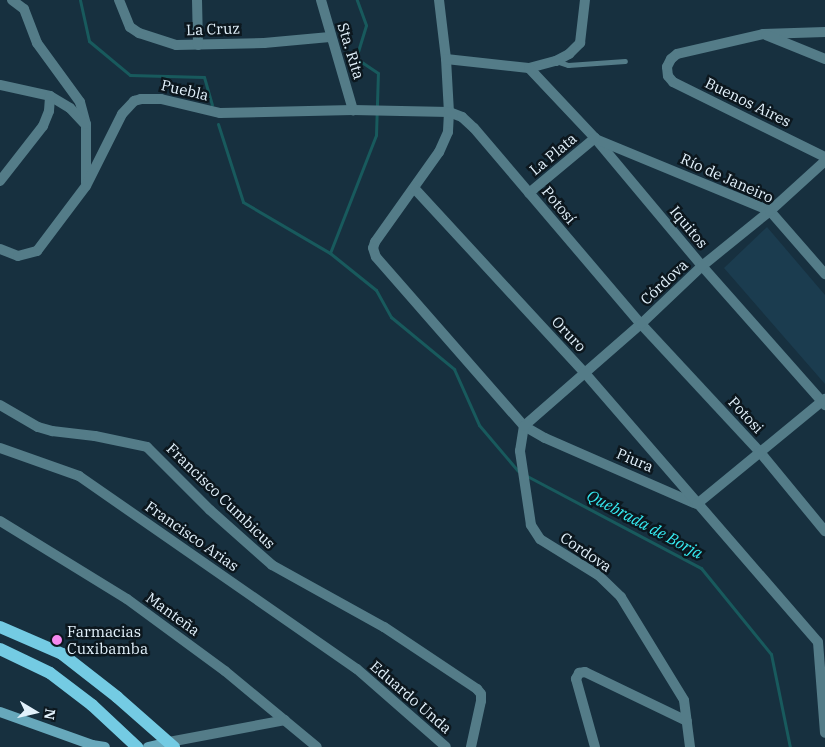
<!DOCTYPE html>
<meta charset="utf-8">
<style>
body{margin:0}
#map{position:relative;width:825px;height:747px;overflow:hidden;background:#17303f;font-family:"IBM Plex Serif",serif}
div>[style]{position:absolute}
.built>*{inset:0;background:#1b3c4f}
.stream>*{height:3px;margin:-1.5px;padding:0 1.5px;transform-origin:1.5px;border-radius:1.5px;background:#185a5d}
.lane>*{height:5px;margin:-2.5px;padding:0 2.5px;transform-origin:2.5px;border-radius:2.5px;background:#547c88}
.street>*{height:10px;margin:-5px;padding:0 5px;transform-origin:5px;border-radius:5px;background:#547c88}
.secondary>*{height:10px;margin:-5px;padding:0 5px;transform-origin:5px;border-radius:5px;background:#67a8bb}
.primary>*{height:12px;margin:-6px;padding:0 6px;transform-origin:6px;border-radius:6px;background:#74cbe3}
.dots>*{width:14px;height:14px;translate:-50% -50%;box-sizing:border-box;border:2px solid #0c171e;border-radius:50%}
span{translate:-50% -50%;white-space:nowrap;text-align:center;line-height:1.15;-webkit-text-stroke:5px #0c171e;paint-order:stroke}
.street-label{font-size:15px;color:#e2f1fb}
.poi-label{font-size:15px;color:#e2f1fb}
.left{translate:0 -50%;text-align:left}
.water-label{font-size:16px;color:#36ebf2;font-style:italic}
.north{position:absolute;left:10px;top:687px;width:50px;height:50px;-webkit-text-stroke:4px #0c171e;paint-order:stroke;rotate:99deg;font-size:14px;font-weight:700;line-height:20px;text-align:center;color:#e2f1fb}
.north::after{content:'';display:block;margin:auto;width:18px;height:22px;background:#e2f1fb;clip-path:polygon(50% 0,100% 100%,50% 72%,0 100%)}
</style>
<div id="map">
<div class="built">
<i style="clip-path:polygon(767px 227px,825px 295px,825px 384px,724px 268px)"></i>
</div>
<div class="stream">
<i style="left:80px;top:0;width:42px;rotate:77.6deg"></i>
<i style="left:89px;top:41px;width:53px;rotate:39.7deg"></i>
<i style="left:130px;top:75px;width:74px;rotate:1.5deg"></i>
<i style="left:204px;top:77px;width:29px;rotate:74deg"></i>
<i style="left:218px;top:124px;width:82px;rotate:72.2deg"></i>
<i style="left:243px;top:202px;width:101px;rotate:30.4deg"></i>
<i style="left:330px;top:253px;width:59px;rotate:38.8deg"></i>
<i style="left:376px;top:290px;width:31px;rotate:61deg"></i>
<i style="left:391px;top:317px;width:82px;rotate:39.5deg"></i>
<i style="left:454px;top:369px;width:61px;rotate:65.9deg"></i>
<i style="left:479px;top:425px;width:60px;rotate:49.7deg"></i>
<i style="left:330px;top:253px;width:127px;rotate:-68.7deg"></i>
<i style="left:376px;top:135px;width:62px;rotate:-88.2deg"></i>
<i style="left:378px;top:73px;width:27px;rotate:-146deg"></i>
<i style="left:356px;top:58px;width:34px;rotate:-73deg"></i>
<i style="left:366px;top:25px;width:27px;rotate:-110deg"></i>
<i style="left:527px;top:476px;width:197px;rotate:27.9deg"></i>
<i style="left:701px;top:568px;width:111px;rotate:50.9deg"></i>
<i style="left:771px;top:654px;width:95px;rotate:78.5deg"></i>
</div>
<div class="lane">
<i style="left:556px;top:61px;width:13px;rotate:18deg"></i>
<i style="left:568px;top:65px;width:57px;rotate:-4deg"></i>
</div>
<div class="street">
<i style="left:12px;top:0;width:15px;rotate:37deg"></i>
<i style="left:24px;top:9px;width:36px;rotate:69deg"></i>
<i style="left:37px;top:43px;width:73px;rotate:53.9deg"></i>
<i style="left:80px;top:102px;width:23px;rotate:75deg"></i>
<i style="left:86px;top:124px;width:59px;rotate:90deg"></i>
<i style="left:119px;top:0;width:29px;rotate:68deg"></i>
<i style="left:130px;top:27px;width:11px;rotate:34deg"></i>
<i style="left:139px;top:33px;width:39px;rotate:18deg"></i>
<i style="left:176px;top:45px;width:88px;rotate:-1.3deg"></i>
<i style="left:264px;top:43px;width:66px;rotate:-5.2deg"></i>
<i style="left:197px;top:0;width:45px;rotate:88.7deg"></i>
<i style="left:321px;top:0;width:115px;rotate:73.8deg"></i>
<i style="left:439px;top:0;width:59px;rotate:83.2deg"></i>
<i style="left:446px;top:59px;width:53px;rotate:86.8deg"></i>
<i style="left:449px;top:112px;width:20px;rotate:93deg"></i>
<i style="left:448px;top:132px;width:22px;rotate:114deg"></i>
<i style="left:439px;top:152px;width:110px;rotate:125.4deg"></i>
<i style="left:375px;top:242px;width:6px;rotate:108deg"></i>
<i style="left:373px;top:248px;width:9px;rotate:72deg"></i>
<i style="left:376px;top:257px;width:225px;rotate:48.8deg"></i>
<i style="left:524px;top:426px;width:24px;rotate:30deg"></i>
<i style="left:545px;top:438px;width:163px;rotate:23.6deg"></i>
<i style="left:825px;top:32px;width:62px;rotate:178.2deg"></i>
<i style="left:763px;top:34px;width:88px;rotate:166.9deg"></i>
<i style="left:677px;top:54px;width:8px;rotate:140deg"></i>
<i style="left:671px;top:59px;width:9px;rotate:117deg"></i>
<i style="left:667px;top:67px;width:9px;rotate:84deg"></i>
<i style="left:668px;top:76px;width:8px;rotate:50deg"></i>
<i style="left:673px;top:82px;width:169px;rotate:26.3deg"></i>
<i style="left:766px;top:35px;width:64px;rotate:22.1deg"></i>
<i style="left:446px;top:59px;width:83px;rotate:6.2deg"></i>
<i style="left:529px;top:68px;width:28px;rotate:-15deg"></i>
<i style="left:556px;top:61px;width:15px;rotate:-28deg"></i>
<i style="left:569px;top:54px;width:16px;rotate:-45deg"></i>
<i style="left:580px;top:43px;width:43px;rotate:-83.4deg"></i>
<i style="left:529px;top:68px;width:96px;rotate:46.7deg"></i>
<i style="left:595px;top:138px;width:167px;rotate:50.1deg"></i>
<i style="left:702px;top:266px;width:186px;rotate:48.5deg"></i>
<i style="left:0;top:85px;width:51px;rotate:12.4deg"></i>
<i style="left:50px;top:96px;width:23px;rotate:31deg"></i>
<i style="left:70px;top:108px;width:22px;rotate:47deg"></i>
<i style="left:598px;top:140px;width:186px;rotate:22.4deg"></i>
<i style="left:770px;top:211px;width:84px;rotate:48.9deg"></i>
<i style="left:0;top:181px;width:70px;rotate:-52deg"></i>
<i style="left:43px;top:126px;width:16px;rotate:-68deg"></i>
<i style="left:49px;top:111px;width:15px;rotate:-86deg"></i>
<i style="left:414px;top:188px;width:251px;rotate:47.3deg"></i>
<i style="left:584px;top:372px;width:357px;rotate:49.1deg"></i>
<i style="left:818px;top:642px;width:91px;rotate:85.6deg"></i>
<i style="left:529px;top:193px;width:86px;rotate:-39.8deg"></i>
<i style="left:0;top:249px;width:19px;rotate:21deg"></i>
<i style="left:18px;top:256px;width:20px;rotate:-15deg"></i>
<i style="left:37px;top:251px;width:81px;rotate:-53deg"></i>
<i style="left:86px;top:186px;width:80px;rotate:-63.4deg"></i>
<i style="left:122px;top:114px;width:18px;rotate:-47deg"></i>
<i style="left:134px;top:101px;width:7px;rotate:-16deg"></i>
<i style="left:141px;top:99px;width:20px"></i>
<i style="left:161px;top:99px;width:61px;rotate:13.3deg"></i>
<i style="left:220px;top:113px;width:133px;rotate:-1.3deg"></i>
<i style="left:353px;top:110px;width:96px;rotate:1.2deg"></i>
<i style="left:449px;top:112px;width:14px;rotate:21deg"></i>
<i style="left:462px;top:117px;width:16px;rotate:43deg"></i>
<i style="left:474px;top:128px;width:257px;rotate:49.6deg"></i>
<i style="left:641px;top:324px;width:173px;rotate:47.1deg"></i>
<i style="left:759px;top:451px;width:104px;rotate:50.5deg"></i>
<i style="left:0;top:405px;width:44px;rotate:30.1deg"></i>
<i style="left:38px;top:427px;width:15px;rotate:16deg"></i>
<i style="left:52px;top:431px;width:43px;rotate:6.6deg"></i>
<i style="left:95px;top:436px;width:53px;rotate:11.9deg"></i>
<i style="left:147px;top:447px;width:89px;rotate:45deg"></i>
<i style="left:210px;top:510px;width:83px;rotate:41.6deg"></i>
<i style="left:272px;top:565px;width:128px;rotate:29deg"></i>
<i style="left:384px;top:627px;width:112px;rotate:33.7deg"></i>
<i style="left:477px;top:689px;width:6px;rotate:51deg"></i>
<i style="left:481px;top:694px;width:7px;rotate:90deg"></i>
<i style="left:481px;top:701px;width:47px;rotate:102.3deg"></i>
<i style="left:0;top:448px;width:84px;rotate:19.5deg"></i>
<i style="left:79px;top:476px;width:338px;rotate:34.8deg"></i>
<i style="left:357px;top:669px;width:118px;rotate:41.2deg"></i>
<i style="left:697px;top:504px;width:166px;rotate:-39.4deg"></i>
<i style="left:0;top:521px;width:149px;rotate:31.6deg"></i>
<i style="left:127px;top:599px;width:122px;rotate:36.3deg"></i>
<i style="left:225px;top:671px;width:119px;rotate:39.6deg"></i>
<i style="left:169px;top:742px;width:118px;rotate:-10.7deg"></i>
<i style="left:595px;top:747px;width:71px;rotate:-105.6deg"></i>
<i style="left:576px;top:679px;width:7px;rotate:-63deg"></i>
<i style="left:579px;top:673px;width:6px;rotate:-9deg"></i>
<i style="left:585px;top:672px;width:113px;rotate:25.7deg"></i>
<i style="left:690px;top:747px;width:47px;rotate:-97.3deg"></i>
<i style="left:684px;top:700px;width:121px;rotate:-121.5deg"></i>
<i style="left:621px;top:597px;width:32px;rotate:-136deg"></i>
<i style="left:598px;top:575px;width:68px;rotate:-148.2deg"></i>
<i style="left:540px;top:539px;width:17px;rotate:-123deg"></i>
<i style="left:531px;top:525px;width:75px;rotate:-98.5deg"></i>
<i style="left:520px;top:451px;width:25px;rotate:-81deg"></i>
<i style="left:524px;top:426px;width:155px;rotate:-41.1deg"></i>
<i style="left:641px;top:324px;width:84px;rotate:-43.6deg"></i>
<i style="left:702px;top:266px;width:87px;rotate:-39deg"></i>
<i style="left:770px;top:211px;width:74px;rotate:-42.3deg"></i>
</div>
<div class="secondary">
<i style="left:0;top:712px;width:98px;rotate:19.7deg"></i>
<i style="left:92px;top:745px;width:13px;rotate:9deg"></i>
<i style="left:148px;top:747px;width:22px;rotate:-13deg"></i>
</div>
<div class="primary">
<i style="left:0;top:627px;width:68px;rotate:23.5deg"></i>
<i style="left:62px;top:654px;width:70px;rotate:38deg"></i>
<i style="left:117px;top:697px;width:76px;rotate:41.3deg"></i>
<i style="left:0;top:649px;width:55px;rotate:25.6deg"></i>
<i style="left:50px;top:673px;width:53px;rotate:37.3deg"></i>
<i style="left:92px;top:705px;width:62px;rotate:43deg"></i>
</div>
<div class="dots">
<i style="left:57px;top:640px;background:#f589ef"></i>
</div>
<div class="street-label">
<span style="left:213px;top:29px;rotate:-2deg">La Cruz</span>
<span style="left:351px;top:51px;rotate:73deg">Sta. Rita</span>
<span style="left:185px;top:90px;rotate:13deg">Puebla</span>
<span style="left:748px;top:102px;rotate:26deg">Buenos Aires</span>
<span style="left:553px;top:154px;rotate:-40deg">La Plata</span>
<span style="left:727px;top:178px;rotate:24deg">Río de Janeiro</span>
<span style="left:559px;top:205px;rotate:50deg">Potosí</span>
<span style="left:689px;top:227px;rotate:50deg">Iquitos</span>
<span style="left:664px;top:282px;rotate:-43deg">Córdova</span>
<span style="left:569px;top:334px;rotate:47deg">Oruro</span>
<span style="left:746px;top:415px;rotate:47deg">Potosi</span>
<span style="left:635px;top:460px;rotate:23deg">Piura</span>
<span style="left:221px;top:496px;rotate:44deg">Francisco Cumbicus</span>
<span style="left:192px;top:536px;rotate:35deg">Francisco Arias</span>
<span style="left:586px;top:552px;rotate:34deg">Cordova</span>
<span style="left:173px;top:614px;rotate:36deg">Manteña</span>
<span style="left:411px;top:697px;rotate:41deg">Eduardo Unda</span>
</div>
<div class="poi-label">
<span class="left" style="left:67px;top:640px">Farmacias<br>Cuxibamba</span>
</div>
<div class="water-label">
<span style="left:645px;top:524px;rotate:28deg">Quebrada de Borja</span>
</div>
<div class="north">N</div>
</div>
